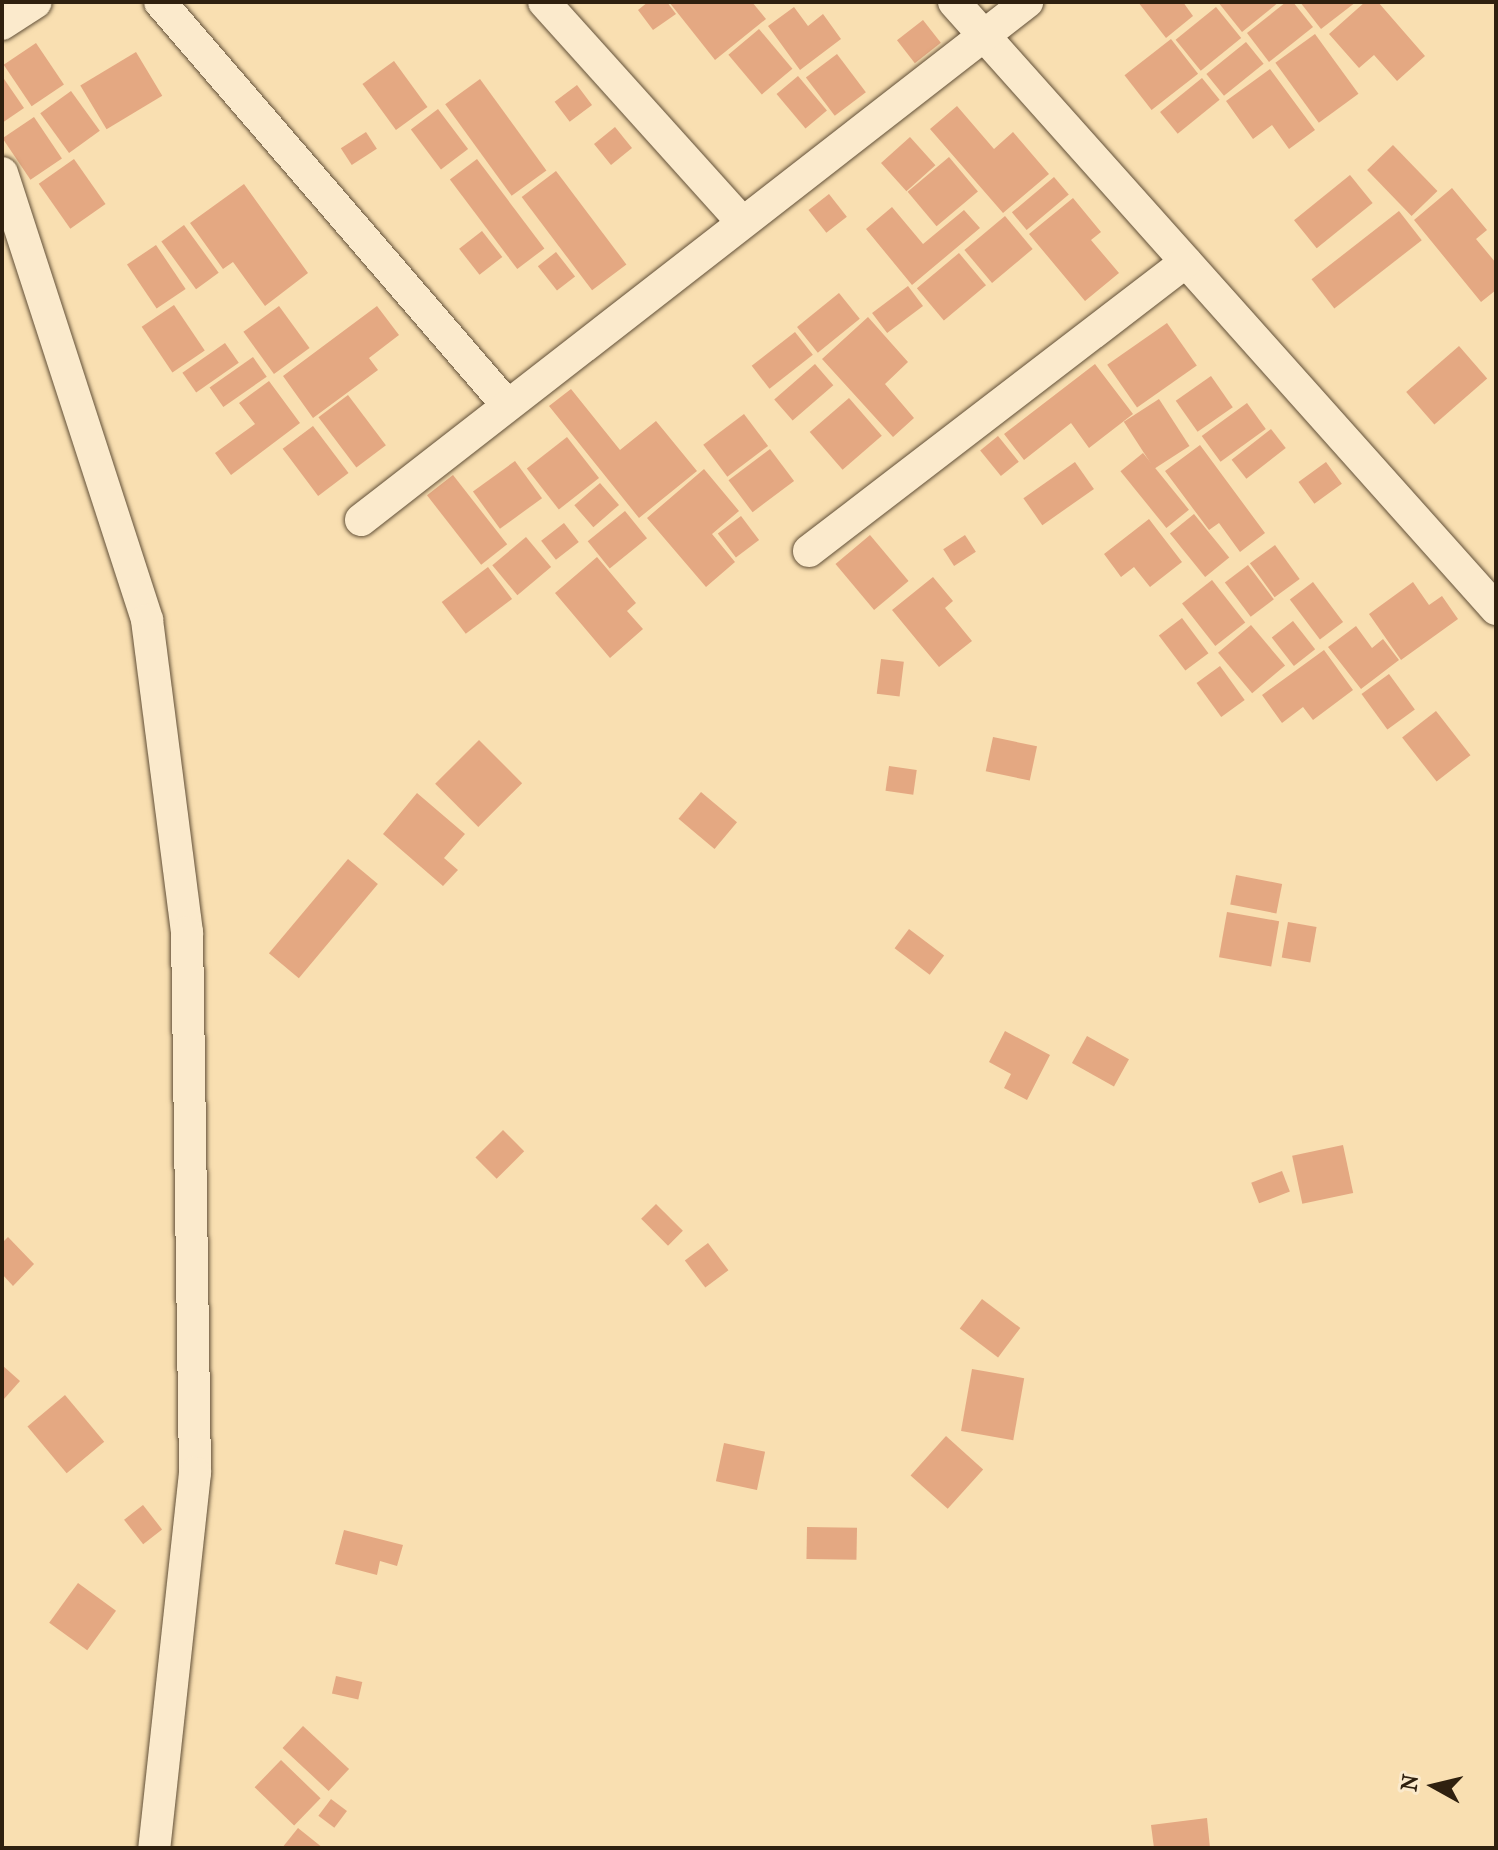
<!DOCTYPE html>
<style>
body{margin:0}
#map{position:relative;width:1498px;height:1850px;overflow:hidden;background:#f9dfb1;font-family:"IM FELL French Canon",serif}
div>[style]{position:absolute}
.building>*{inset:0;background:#e4a882;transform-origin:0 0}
.roads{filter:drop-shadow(0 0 2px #625038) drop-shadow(0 0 2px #625038)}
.street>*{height:32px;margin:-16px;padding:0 16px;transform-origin:16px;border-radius:16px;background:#fbeacc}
span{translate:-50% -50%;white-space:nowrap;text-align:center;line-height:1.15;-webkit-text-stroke:7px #fbeacc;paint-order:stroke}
.frame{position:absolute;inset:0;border:4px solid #2f200f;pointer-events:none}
.north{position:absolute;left:1394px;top:1746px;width:80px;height:80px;-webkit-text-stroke:6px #fbeacc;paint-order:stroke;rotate:278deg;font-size:22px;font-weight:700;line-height:32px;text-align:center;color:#2f200f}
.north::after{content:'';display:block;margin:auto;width:28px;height:36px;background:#2f200f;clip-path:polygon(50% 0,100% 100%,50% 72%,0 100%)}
</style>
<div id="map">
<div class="building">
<i style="clip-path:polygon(648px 2px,667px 2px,676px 14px,653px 30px,638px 10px)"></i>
<i style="clip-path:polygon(669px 2px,752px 2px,766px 19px,715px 60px)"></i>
<i style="clip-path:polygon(1138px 2px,1183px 2px,1193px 16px,1166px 38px)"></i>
<i style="clip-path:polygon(1218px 2px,1279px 2px,1242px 32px)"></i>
<i style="clip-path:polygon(1286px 2px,1293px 2px,1313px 27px,1269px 62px,1247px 33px)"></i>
<i style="clip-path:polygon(1300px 2px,1356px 2px,1321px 29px)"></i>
<i style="clip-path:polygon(1365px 2px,1378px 2px,1425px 56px,1397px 81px,1374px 55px,1359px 68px,1329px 34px)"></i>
<i style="clip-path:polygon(794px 7px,808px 26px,823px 14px,841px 39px,800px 70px,768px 26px)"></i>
<i style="left:1216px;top:7px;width:40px;height:52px;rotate:51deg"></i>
<i style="left:923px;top:20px;width:29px;height:33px;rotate:52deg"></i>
<i style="left:759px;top:29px;width:52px;height:40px;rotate:50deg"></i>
<i style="left:1315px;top:34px;width:74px;height:49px;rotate:54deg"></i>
<i style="left:1171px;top:39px;width:44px;height:59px;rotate:52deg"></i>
<i style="left:1246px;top:42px;width:28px;height:51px;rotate:51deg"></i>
<i style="left:36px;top:43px;width:50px;height:39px;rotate:56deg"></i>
<i style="left:136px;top:52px;width:51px;height:65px;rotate:59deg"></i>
<i style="left:837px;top:54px;width:48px;height:39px;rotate:53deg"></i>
<i style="left:394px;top:61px;width:57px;height:39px;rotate:54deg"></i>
<i style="clip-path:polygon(1270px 69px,1315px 130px,1289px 149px,1272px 125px,1253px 139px,1226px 101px)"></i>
<i style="clip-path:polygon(2px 76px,24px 108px,2px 123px)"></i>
<i style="left:798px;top:76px;width:45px;height:28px;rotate:50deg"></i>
<i style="left:1202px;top:78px;width:28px;height:54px;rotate:51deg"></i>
<i style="left:480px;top:79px;width:113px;height:43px;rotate:54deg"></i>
<i style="left:577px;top:85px;width:25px;height:28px;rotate:53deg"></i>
<i style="left:71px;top:91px;width:49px;height:38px;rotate:54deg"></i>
<i style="clip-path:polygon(957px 106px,994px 149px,1013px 132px,1049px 174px,1003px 213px,930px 129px)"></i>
<i style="left:438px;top:109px;width:50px;height:34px;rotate:53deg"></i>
<i style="left:34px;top:117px;width:50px;height:38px;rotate:56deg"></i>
<i style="left:615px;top:127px;width:27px;height:27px;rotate:51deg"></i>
<i style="left:366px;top:132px;width:20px;height:30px;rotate:57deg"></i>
<i style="left:910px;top:137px;width:38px;height:39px;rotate:48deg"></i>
<i style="left:1393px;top:145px;width:64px;height:36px;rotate:46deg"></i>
<i style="left:949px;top:157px;width:45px;height:54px;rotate:50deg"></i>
<i style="left:74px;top:159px;width:55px;height:43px;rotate:55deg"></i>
<i style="left:477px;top:159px;width:112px;height:34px;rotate:53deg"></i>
<i style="left:556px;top:171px;width:117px;height:43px;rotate:53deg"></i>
<i style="left:1350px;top:175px;width:36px;height:72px;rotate:51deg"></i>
<i style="left:1054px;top:177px;width:23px;height:55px;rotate:50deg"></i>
<i style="clip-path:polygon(244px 184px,308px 273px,265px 306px,233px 262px,223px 269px,190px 223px)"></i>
<i style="clip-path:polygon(1452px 188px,1487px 230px,1476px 239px,1496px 263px,1496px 290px,1481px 302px,1414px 220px)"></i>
<i style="left:829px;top:194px;width:29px;height:26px;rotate:52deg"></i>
<i style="clip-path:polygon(1073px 198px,1101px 232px,1091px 240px,1119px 273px,1085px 301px,1029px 234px)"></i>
<i style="clip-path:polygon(892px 207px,923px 244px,964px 210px,980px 228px,912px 285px,866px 229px)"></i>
<i style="left:1399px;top:211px;width:37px;height:111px;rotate:52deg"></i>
<i style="left:1005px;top:216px;width:43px;height:53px;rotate:50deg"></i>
<i style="left:184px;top:225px;width:59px;height:28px;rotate:54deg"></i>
<i style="left:482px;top:231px;width:33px;height:29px;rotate:52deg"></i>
<i style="left:156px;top:245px;width:53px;height:35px;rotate:56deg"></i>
<i style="left:556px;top:252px;width:31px;height:23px;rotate:52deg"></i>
<i style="left:959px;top:253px;width:42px;height:55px;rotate:50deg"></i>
<i style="left:908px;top:286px;width:25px;height:45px;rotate:53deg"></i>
<i style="left:839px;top:293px;width:33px;height:54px;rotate:51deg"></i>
<i style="left:174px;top:305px;width:55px;height:39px;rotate:56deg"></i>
<i style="left:279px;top:306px;width:52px;height:44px;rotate:54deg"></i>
<i style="clip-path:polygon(377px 306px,399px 335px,369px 358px,378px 370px,313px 418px,283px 376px)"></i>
<i style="clip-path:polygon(868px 317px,908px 362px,885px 384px,914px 418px,893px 437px,822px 359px)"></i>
<i style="left:1167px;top:323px;width:52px;height:73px;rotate:55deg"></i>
<i style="left:795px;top:332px;width:29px;height:55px;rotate:52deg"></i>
<i style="left:225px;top:343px;width:24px;height:52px;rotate:55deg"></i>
<i style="left:1459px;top:346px;width:43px;height:70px;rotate:49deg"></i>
<i style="left:253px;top:357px;width:24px;height:53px;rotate:55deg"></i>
<i style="left:815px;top:364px;width:28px;height:54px;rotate:49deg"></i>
<i style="clip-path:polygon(1095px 364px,1133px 414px,1089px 448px,1071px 423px,1024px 460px,1004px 434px)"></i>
<i style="left:1211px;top:376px;width:38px;height:43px;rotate:55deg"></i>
<i style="clip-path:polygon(269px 381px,300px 423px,231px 475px,215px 453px,255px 424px,239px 403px)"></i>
<i style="clip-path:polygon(571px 389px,620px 450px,656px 421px,697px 471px,639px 518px,549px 406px)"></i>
<i style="left:348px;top:395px;width:63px;height:37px;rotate:53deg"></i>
<i style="left:849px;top:398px;width:50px;height:52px;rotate:49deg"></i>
<i style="left:1159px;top:399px;width:56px;height:42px;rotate:57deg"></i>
<i style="left:1247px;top:403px;width:32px;height:56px;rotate:54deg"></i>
<i style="left:744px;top:414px;width:40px;height:51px;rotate:53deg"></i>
<i style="left:313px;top:426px;width:59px;height:38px;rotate:53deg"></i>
<i style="left:1271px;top:429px;width:24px;height:50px;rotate:52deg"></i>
<i style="left:998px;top:436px;width:33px;height:23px;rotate:51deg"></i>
<i style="left:567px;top:437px;width:52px;height:51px;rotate:52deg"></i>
<i style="clip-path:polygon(1200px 445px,1265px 533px,1240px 552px,1219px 523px,1209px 530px,1165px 471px)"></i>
<i style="left:770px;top:449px;width:40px;height:52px;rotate:53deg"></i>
<i style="left:1143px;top:453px;width:73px;height:29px;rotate:51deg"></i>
<i style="left:515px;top:461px;width:46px;height:52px;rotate:54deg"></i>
<i style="left:1075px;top:462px;width:33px;height:63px;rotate:55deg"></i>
<i style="left:1326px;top:462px;width:27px;height:34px;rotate:54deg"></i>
<i style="clip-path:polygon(704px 469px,739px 511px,712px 534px,735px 562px,706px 587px,647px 518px)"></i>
<i style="left:453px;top:475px;width:88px;height:33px;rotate:52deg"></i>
<i style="left:600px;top:483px;width:29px;height:34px;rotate:49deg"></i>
<i style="left:625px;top:511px;width:35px;height:48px;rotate:51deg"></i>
<i style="left:1194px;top:514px;width:56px;height:31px;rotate:51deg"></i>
<i style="left:741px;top:516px;width:30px;height:29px;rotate:53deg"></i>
<i style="clip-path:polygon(1149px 519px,1182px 562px,1150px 587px,1134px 567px,1121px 577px,1104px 554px)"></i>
<i style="left:564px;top:523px;width:24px;height:29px;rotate:52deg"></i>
<i style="left:870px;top:535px;width:60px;height:45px;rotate:50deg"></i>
<i style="left:965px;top:535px;width:20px;height:26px;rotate:57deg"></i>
<i style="left:526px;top:537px;width:39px;height:44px;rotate:50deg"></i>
<i style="left:1275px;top:545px;width:42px;height:31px;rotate:54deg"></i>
<i style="clip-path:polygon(597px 557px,636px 603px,627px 611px,643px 629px,610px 658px,555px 593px)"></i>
<i style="left:1248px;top:565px;width:43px;height:29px;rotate:53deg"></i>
<i style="left:488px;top:567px;width:40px;height:58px;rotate:53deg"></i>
<i style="clip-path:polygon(933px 577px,953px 601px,945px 608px,972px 641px,939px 667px,892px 610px)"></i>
<i style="left:1212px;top:580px;width:54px;height:38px;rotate:52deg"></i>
<i style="left:1313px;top:582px;width:50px;height:29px;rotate:53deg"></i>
<i style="clip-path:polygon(1413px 582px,1429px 605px,1442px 596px,1458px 619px,1401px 660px,1369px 614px)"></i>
<i style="left:1182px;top:618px;width:44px;height:29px;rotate:53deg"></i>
<i style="left:1293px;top:621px;width:36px;height:27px;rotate:52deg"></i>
<i style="left:1251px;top:625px;width:53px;height:43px;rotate:50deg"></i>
<i style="clip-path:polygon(1356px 626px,1372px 648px,1383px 639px,1399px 660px,1361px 689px,1328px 647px)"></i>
<i style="clip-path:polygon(1324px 650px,1353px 690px,1313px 720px,1303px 707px,1282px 723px,1262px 695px)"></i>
<i style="left:881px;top:659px;width:23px;height:35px;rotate:7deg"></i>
<i style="left:1220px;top:666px;width:42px;height:29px;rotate:54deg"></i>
<i style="left:1389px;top:674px;width:44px;height:34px;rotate:54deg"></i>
<i style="left:1436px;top:711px;width:56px;height:43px;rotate:52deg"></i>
<i style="left:993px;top:737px;width:45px;height:35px;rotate:12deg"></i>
<i style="left:479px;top:740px;width:61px;height:62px;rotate:45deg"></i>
<i style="left:889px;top:766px;width:28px;height:25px;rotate:8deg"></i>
<i style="left:701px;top:792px;width:47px;height:35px;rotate:40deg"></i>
<i style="clip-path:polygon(417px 793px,465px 834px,444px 858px,458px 870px,443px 886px,383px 834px)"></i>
<i style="left:348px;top:859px;width:39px;height:123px;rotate:40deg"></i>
<i style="left:1236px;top:875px;width:47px;height:30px;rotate:11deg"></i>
<i style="left:1227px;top:912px;width:53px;height:46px;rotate:10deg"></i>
<i style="left:1288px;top:922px;width:29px;height:36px;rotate:10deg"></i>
<i style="left:909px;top:929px;width:44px;height:24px;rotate:37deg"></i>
<i style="clip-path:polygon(1005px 1031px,1050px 1055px,1027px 1100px,1004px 1088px,1011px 1074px,989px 1062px)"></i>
<i style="left:1087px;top:1036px;width:48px;height:31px;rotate:29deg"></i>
<i style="left:503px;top:1130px;width:30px;height:39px;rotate:45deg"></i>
<i style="left:1343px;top:1145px;width:49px;height:52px;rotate:78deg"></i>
<i style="left:1282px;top:1171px;width:22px;height:33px;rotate:69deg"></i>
<i style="left:656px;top:1204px;width:38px;height:21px;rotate:45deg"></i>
<i style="clip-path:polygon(8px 1237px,34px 1264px,13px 1286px,2px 1274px,2px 1243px)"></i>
<i style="left:708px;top:1243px;width:34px;height:29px;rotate:53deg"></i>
<i style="left:982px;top:1299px;width:48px;height:37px;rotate:37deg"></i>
<i style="clip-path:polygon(2px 1365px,20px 1381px,4px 1399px,2px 1397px)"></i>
<i style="left:972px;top:1369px;width:53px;height:63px;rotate:10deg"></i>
<i style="left:65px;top:1395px;width:61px;height:49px;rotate:50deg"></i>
<i style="left:946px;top:1436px;width:50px;height:53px;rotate:42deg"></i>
<i style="left:724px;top:1443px;width:42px;height:39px;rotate:12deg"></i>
<i style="left:143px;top:1505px;width:31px;height:24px;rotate:52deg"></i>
<i style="left:807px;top:1527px;width:50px;height:32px;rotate:1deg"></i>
<i style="clip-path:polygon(344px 1530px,403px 1545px,397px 1566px,380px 1561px,377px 1575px,335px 1564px)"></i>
<i style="left:78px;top:1583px;width:47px;height:49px;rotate:36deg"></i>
<i style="left:336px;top:1676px;width:27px;height:18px;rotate:13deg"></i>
<i style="left:303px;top:1726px;width:63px;height:30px;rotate:43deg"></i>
<i style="left:281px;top:1760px;width:55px;height:38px;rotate:44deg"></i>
<i style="left:331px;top:1799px;width:20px;height:21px;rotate:37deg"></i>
<i style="clip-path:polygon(1207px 1818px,1210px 1848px,1154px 1848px,1151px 1825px)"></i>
<i style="clip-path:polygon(298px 1828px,323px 1848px,282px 1848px)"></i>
</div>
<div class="roads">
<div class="street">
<i style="left:160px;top:2px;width:532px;rotate:49.27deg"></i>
<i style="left:544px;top:2px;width:296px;rotate:48deg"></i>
<i style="left:954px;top:2px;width:814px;rotate:48.24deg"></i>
<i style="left:2px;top:24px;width:40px;rotate:-32.9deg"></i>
<i style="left:2px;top:173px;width:470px;rotate:72deg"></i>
<i style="left:147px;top:620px;width:315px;rotate:82.7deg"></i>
<i style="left:187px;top:932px;width:541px;rotate:89.15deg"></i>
<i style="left:195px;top:1473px;width:377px;rotate:96.2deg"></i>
<i style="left:361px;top:520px;width:844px;rotate:-37.87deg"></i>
<i style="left:809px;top:551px;width:475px;rotate:-37.5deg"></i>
</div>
</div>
<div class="frame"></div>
<div class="north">N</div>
</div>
